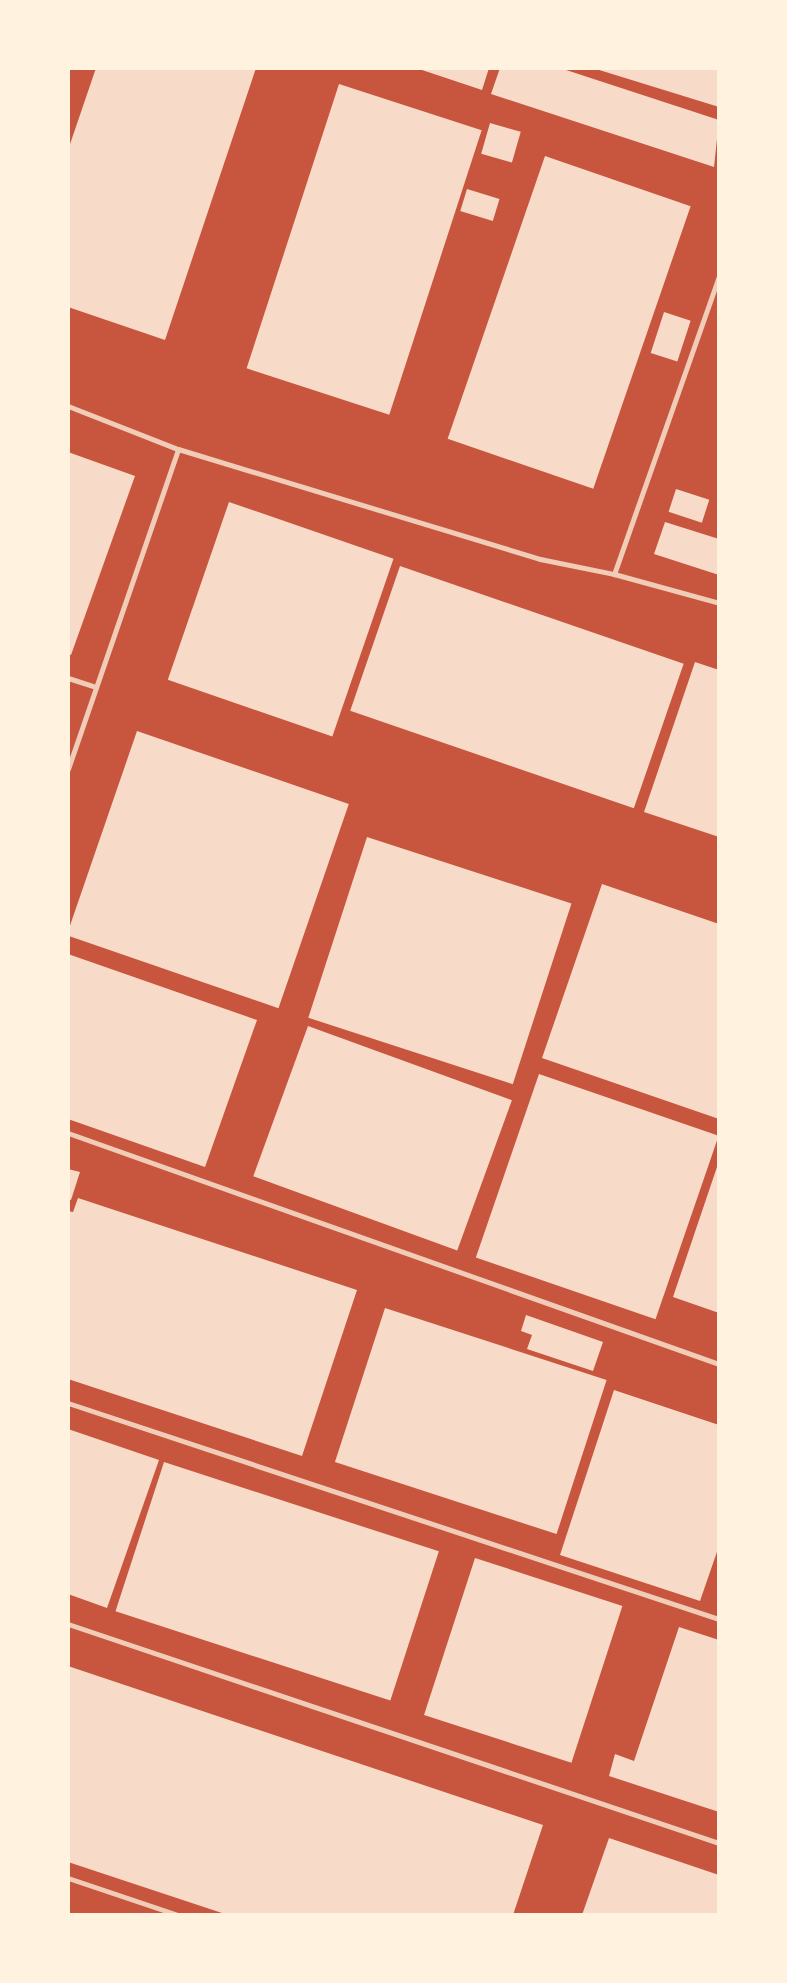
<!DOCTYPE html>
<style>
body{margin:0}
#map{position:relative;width:787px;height:1983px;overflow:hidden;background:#c8553d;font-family:Barlow,sans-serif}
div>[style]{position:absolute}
.building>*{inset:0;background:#f7dbc8;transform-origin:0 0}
.service>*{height:5px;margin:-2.5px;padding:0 2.5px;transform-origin:2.5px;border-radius:2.5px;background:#f1ccb7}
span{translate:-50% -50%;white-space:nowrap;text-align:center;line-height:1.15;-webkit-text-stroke:7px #fff3e0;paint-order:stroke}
.frame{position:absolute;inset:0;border:70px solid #fff3e0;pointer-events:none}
</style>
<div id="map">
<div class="building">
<i style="clip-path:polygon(96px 68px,256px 68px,165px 340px,68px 307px,68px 150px)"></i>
<i style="clip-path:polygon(416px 68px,489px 68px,482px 90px)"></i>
<i style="clip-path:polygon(500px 68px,560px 68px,719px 120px,714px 167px,491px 94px)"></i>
<i style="clip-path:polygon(596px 68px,719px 68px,719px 107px,596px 69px)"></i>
<i style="left:339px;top:84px;width:150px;height:299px;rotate:18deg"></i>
<i style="left:490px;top:123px;width:32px;height:32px;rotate:16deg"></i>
<i style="left:545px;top:156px;width:154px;height:299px;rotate:19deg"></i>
<i style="left:467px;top:189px;width:34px;height:23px;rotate:17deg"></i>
<i style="left:664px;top:312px;width:28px;height:43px;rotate:18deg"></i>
<i style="clip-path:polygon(68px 452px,135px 476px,71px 655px,68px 654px)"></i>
<i style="left:676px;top:489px;width:35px;height:24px;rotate:18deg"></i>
<i style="left:229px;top:502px;width:174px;height:188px;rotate:19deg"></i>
<i style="clip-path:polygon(665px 522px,719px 539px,719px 575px,654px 554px)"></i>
<i style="left:400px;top:566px;width:300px;height:153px;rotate:19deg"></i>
<i style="clip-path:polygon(695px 662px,719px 670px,719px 837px,644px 812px)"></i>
<i style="left:137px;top:731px;width:224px;height:216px;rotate:19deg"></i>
<i style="left:367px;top:837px;width:215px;height:190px;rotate:18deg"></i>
<i style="clip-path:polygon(602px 884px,719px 924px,719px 1119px,542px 1058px)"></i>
<i style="clip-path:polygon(68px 954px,257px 1020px,205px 1167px,68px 1119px)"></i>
<i style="left:308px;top:1026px;width:217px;height:160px;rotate:20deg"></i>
<i style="left:539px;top:1074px;width:190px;height:194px;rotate:19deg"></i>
<i style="clip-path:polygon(718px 1164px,719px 1164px,719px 1313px,673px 1297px)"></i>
<i style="clip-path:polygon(68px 1169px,80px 1172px,71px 1200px,68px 1199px)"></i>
<i style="clip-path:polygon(78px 1198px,357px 1290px,302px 1456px,68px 1379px,68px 1211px,73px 1212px)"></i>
<i style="left:385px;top:1308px;width:233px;height:162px;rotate:18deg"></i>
<i style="clip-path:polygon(526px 1315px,603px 1342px,593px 1371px,527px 1349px,532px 1335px,521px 1331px)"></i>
<i style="clip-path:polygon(614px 1390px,719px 1425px,719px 1546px,700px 1601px,560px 1555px)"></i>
<i style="clip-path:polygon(68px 1429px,159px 1460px,107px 1608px,68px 1594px)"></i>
<i style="left:164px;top:1462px;width:289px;height:157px;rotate:18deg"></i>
<i style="left:475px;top:1558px;width:155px;height:165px;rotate:18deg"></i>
<i style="clip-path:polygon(679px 1627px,719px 1640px,719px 1812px,609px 1776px,615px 1754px,634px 1761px)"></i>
<i style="clip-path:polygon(68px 1666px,543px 1825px,513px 1915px,228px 1915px,68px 1862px)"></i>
<i style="clip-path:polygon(609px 1838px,719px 1875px,719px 1915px,582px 1915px)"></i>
</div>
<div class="service">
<i style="left:719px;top:276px;width:316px;rotate:109.4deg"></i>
<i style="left:614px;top:574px;width:109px;rotate:15.4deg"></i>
<i style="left:68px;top:406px;width:118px;rotate:21.4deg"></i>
<i style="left:178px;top:449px;width:378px;rotate:16.9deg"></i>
<i style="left:540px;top:559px;width:76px;rotate:11.5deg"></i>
<i style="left:68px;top:678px;width:29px;rotate:18deg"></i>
<i style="left:68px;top:769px;width:338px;rotate:-71deg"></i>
<i style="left:68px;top:1133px;width:691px;rotate:19.54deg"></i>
<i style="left:68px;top:1403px;width:686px;rotate:18.36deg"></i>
<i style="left:68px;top:1624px;width:687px;rotate:18.59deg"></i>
<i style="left:68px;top:1878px;width:116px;rotate:18.6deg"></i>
</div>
<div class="frame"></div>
</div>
